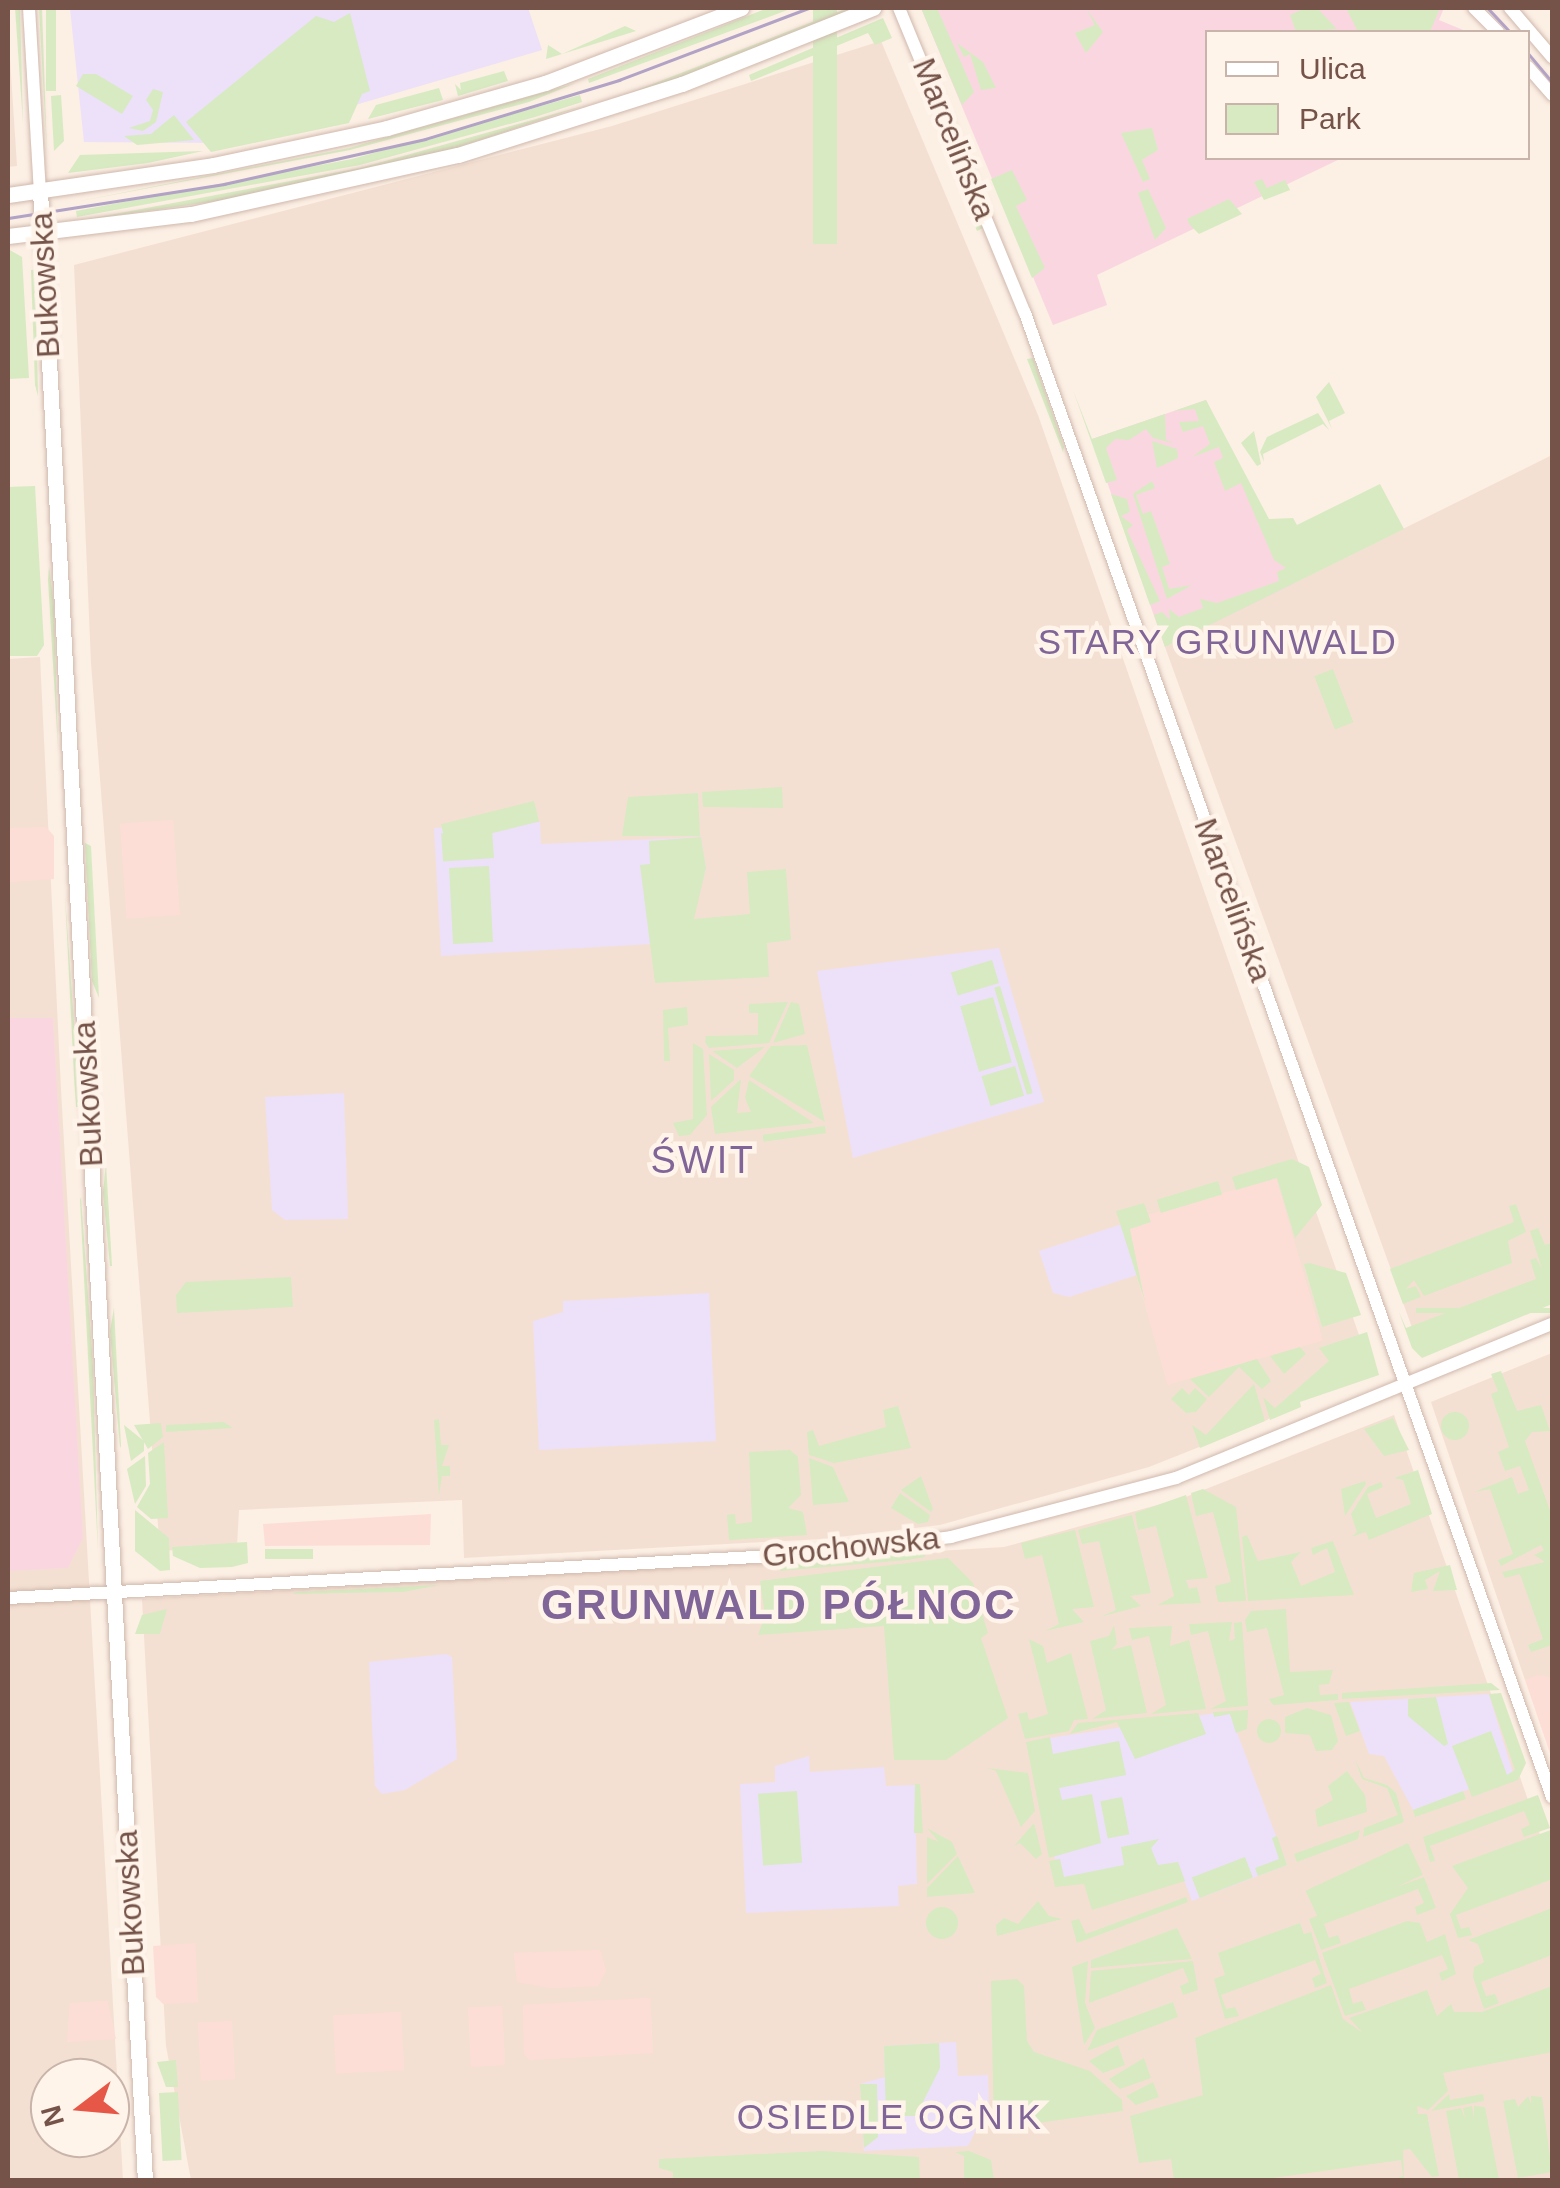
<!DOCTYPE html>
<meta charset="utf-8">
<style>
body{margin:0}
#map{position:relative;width:1560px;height:2188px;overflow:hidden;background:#fcefe4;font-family:Arial,sans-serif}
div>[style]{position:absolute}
.residential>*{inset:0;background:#f4e0d2}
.commercial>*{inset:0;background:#fdded7;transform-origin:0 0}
.education>*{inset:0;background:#ede0f9}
.medical>*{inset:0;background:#fad7e0}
.green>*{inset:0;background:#d7eac2;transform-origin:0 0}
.round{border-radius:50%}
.roads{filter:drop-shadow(0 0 2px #d0b8ad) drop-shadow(0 0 2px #d0b8ad)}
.tertiary>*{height:12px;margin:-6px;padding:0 6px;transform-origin:6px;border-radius:6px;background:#fff}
.secondary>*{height:15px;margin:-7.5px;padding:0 7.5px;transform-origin:7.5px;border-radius:7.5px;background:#fff}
.tram>*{height:2.5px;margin:-1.25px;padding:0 1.25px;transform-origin:1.25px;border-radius:1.25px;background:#b1a2c6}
span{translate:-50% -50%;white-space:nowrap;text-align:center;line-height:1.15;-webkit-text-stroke:9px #fff4ea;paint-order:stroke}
.street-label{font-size:32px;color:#755349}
.neighbourhood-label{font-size:35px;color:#806598;letter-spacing:2.5px}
.quarter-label{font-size:38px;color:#806598;letter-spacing:2.5px}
.district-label{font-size:42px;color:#806598;font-weight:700;letter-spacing:2.5px}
.frame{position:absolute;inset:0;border:10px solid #755349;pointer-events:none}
.legend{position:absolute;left:1205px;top:30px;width:325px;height:130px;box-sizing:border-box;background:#fff4ea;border:2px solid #c8b4aa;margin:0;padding:12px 18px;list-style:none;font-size:30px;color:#755349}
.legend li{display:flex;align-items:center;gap:20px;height:50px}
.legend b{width:50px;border:2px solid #c8b4aa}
.north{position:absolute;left:30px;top:2058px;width:100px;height:100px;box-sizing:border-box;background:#fff4ea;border:2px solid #c8b4aa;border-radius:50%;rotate:254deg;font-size:28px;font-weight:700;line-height:40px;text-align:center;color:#755349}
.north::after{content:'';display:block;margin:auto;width:35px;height:45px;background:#e75748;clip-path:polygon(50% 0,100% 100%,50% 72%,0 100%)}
</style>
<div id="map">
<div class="residential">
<i style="clip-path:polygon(8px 29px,17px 166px,8px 167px)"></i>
<i style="clip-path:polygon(881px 41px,1038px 415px,1366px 1355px,1267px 1420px,1149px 1467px,940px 1525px,822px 1539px,464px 1558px,462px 1500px,239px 1510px,237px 1546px,160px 1551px,91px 663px,74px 265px,612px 126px)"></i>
<i style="clip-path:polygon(1552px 455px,1552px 1303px,1422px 1355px,1165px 647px)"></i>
<i style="clip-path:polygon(evenodd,40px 657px,61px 1089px,123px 2180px,8px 2180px,8px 659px,40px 657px,50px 2078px,110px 2078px,110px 2138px,50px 2138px,50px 2078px)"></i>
<i style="clip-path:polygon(1552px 1353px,1552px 1678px,1525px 1680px,1431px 1402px)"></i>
<i style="clip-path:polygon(1394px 1415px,1552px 1869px,1552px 2180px,191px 2180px,166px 2046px,142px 1599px,1004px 1547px,1183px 1498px)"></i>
</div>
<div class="commercial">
<i style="left:173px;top:820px;width:95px;height:53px;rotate:86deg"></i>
<i style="clip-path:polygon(46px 827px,54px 836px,54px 879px,8px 882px,8px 828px)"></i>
<i style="left:1276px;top:1178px;width:169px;height:161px;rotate:74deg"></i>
<i style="clip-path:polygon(431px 1514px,430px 1545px,265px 1546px,263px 1524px)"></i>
<i style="clip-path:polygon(1539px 1675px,1552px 1678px,1552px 1759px,1525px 1680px)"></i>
<i style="clip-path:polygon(195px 1943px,198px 2002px,163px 2004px,156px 1997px,153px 1946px)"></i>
<i style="clip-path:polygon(600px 1950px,606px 1971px,598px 1986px,551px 1988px,517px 1982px,514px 1953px)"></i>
<i style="clip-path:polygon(650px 1998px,653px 2053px,530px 2060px,524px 2054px,523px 2005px)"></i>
<i style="clip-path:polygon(107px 2001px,116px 2039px,67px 2042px,70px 2003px)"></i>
<i style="left:502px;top:2006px;width:59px;height:34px;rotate:87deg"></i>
<i style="left:401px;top:2012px;width:58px;height:68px;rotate:87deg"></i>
<i style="left:232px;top:2021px;width:58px;height:34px;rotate:87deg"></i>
</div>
<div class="education">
<i style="clip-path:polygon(70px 8px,528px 8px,542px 50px,226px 143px,84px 142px)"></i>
<i style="clip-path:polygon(540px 822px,541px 844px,701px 837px,706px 868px,693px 919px,651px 921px,652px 944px,441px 956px,434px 828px)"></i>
<i style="clip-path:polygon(999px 948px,1044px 1102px,853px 1158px,817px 971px)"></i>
<i style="clip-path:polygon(344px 1093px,348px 1219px,285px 1220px,272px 1210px,265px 1097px)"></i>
<i style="clip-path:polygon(1122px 1224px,1137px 1275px,1069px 1297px,1053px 1293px,1039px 1251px)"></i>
<i style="clip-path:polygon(709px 1293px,716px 1441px,539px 1450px,533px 1321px,563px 1312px,563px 1301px)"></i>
<i style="clip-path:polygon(446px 1654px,452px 1657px,457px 1759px,405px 1790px,382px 1794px,375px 1786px,369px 1662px)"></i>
<i style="clip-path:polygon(1489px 1694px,1513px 1773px,1413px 1810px,1384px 1756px,1369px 1754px,1350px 1702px)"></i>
<i style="clip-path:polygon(1229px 1711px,1287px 1865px,1192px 1901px,1177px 1862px,1059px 1885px,1036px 1740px)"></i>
<i style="clip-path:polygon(809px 1756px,810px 1772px,884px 1767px,886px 1786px,915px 1785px,917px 1884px,898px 1886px,899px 1906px,746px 1913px,740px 1784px,775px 1782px,775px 1766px)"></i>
<i style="clip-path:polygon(956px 2042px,958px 2076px,988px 2075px,989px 2104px,968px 2146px,864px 2151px,860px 2084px,885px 2077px,884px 2046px)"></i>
</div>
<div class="medical">
<i style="clip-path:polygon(921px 8px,1444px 8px,1439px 20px,1468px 32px,1208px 32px,1208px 158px,1342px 158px,1097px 275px,1107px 305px,1053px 325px)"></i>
<i style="clip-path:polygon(1206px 400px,1294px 584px,1165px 647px,1092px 439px)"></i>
<i style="clip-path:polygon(8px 1018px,53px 1018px,83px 1538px,68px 1568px,8px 1571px)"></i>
</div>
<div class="green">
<i style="clip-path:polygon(15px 8px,20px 8px,23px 123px)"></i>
<i style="clip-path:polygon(39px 8px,42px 8px,47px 154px)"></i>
<i style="left:46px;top:8px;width:10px;height:83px"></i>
<i style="clip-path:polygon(768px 8px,793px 8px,589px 83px,588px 79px)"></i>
<i style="left:813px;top:8px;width:24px;height:236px"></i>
<i style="clip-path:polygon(848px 8px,856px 8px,676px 79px,596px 106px)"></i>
<i style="clip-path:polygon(921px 8px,937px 8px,974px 92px,962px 105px)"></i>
<i style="clip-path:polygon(1086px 8px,1103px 32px,1086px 53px,1075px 33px,1095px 25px)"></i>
<i style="clip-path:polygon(1305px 8px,1317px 8px,1337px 29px,1296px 32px,1290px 15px)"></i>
<i style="clip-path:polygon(1346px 8px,1440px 8px,1430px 32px,1358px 32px)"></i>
<i style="clip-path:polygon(350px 13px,370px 91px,362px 94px,349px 123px,211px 152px,186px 122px,316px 16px,334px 22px)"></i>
<i style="clip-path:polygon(883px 18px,892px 38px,875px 45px,868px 33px,751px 81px,749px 75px)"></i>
<i style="clip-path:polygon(625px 26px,636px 31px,546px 59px,548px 45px,562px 54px)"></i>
<i style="clip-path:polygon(957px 43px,983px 62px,996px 88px,981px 90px,970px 54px,964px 57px)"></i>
<i style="clip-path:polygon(504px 71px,508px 81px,458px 96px,455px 84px,461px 90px,460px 83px)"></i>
<i style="clip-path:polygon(83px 74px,96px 74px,133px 96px,122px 114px,76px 86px)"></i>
<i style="clip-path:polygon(576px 83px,529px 102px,350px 150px,75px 202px,349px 148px)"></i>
<i style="clip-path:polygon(439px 88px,443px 100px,368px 119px,376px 105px)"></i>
<i style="clip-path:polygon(153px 89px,163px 92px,156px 122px,143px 131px,129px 128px,150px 121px,153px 110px,146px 100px)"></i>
<i style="clip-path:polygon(61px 95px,64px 141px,54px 151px,51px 96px)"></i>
<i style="clip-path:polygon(580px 95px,582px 102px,535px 117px,360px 165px,77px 217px,76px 211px,352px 159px)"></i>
<i style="clip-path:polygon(583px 106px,456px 148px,252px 196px,77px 221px,360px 168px)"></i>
<i style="clip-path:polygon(174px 115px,194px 140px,137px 145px,124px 136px,151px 134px)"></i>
<i style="clip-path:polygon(1152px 128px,1158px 150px,1142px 160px,1150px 179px,1143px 182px,1121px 133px)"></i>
<i style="clip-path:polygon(203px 151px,148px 163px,68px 173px,80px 155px)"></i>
<i style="clip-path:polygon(946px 155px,954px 161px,983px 228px,977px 231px)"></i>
<i style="clip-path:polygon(1012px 170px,1027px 200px,1016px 206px,1045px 268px,1032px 278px,991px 179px)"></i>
<i style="clip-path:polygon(1262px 179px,1267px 188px,1285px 180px,1290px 190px,1264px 200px,1254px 182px)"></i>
<i style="clip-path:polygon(1148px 189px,1166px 228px,1155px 240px,1138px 193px)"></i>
<i style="clip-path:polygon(1229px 199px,1242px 214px,1199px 234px,1190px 225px,1187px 219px)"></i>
<i style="clip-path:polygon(8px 249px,22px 257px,29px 378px,8px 379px)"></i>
<i style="clip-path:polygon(31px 270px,35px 270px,38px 396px,35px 385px)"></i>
<i style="clip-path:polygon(1033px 358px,1064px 447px,1063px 452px,1027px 359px)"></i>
<i style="clip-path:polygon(1329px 382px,1345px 413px,1329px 421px,1332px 429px,1316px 397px)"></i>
<i style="clip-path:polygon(1073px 390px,1092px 439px,1165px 414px,1166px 440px,1176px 444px,1153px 438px,1146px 429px,1129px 440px,1115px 439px,1106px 448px,1117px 480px,1106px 483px)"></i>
<i style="clip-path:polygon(1206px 400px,1269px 519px,1293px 518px,1297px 525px,1380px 484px,1404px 529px,1165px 647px,1154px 615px,1162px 612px,1170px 620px,1169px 609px,1179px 617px,1203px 608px,1200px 599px,1217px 603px,1279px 581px,1277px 572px,1286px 568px,1274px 560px,1241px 483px,1225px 491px,1214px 462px,1223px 458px,1219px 447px,1192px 457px,1210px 444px,1203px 426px,1183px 432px,1179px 422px,1199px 421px,1195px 409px,1174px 411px)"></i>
<i style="clip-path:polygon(1318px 413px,1329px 430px,1323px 424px,1263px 454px,1264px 462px,1260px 452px,1267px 437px)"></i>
<i style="clip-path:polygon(1254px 431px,1261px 464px,1257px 466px,1241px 443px)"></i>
<i style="clip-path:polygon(1152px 441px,1177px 449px,1178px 458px,1157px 468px)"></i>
<i style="clip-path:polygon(1152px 481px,1155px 488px,1136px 495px,1143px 514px,1151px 511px,1170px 564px,1162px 567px,1169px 589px,1192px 585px,1167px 599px,1133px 494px)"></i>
<i style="clip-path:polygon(35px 486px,44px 645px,37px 656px,8px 656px,8px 487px)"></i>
<i style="clip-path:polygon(1111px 494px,1127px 499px,1130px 512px,1121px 516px,1133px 525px,1127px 530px,1160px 601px,1150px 605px)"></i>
<i style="clip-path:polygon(49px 566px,54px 606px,58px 748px,48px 580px)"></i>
<i style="left:1333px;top:669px;width:57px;height:20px;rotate:69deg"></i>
<i style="clip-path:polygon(782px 787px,783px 808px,703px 807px,702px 792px)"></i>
<i style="clip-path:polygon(698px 793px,700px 836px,622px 836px,628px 797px)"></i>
<i style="left:534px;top:801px;width:21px;height:96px;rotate:76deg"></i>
<i style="left:492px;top:830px;width:28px;height:51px;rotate:86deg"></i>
<i style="clip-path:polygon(701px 837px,706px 868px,694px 919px,750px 914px,747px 872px,786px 869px,791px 940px,767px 943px,769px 977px,655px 983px,640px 865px,650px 864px,649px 841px)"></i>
<i style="clip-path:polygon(85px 843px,91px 846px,99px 998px,92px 981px)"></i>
<i style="left:489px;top:866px;width:76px;height:40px;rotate:87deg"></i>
<i style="clip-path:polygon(65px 896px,80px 1107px,76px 1107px,74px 1077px)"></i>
<i style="left:992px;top:960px;width:24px;height:43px;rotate:73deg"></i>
<i style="left:1000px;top:986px;width:112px;height:6px;rotate:73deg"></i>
<i style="left:993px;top:997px;width:68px;height:34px;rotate:74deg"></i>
<i style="clip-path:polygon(788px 1002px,769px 1043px,709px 1048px,705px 1042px,706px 1036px,758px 1035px,758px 1013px,749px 1013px,749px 1004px)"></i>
<i style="clip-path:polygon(791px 1002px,799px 1004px,805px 1034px,773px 1043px)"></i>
<i style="clip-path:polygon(687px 1007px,688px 1025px,668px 1028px,670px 1061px,664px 1061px,663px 1010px)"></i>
<i style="clip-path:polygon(693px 1043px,703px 1049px,707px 1115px,690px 1135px,679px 1136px,673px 1123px,693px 1119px)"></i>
<i style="clip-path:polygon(807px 1045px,825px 1122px,749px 1076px,771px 1046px)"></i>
<i style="clip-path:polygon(765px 1047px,737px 1068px,712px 1051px)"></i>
<i style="clip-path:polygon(709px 1054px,734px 1070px,734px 1080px,711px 1101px)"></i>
<i style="left:1015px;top:1066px;width:31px;height:35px;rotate:73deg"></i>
<i style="clip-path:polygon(741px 1079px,737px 1113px,751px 1112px,745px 1098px,749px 1080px,814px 1123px,715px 1134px,711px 1107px)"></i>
<i style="left:825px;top:1126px;width:7px;height:63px;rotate:82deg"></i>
<i style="clip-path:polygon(1292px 1159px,1309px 1167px,1322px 1205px,1295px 1238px,1277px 1178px,1236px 1190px,1232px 1177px)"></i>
<i style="clip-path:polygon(106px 1163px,112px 1266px,110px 1266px,103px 1192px)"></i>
<i style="left:1218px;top:1181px;width:14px;height:64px;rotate:73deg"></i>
<i style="clip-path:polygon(81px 1197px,93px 1366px,98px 1551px,80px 1200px)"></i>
<i style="clip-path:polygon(1144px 1203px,1151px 1222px,1130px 1229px,1145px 1302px,1116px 1211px)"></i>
<i style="clip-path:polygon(1516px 1204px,1526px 1232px,1508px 1241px,1512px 1263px,1424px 1296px,1414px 1280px,1406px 1289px,1416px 1286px,1421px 1297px,1403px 1304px,1390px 1269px,1514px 1222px,1509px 1206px)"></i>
<i style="clip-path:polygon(1538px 1228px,1545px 1245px,1552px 1243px,1552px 1304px,1422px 1358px,1412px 1348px,1399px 1312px,1406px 1328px,1536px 1279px,1530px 1260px,1536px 1258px,1542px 1269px,1530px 1231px)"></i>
<i style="clip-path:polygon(1309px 1263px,1346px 1273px,1361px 1315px,1322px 1327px,1304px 1264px)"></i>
<i style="clip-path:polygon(291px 1277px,293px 1307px,177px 1313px,176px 1295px,186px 1282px)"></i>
<i style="clip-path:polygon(114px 1308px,121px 1446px,120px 1448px,110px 1331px)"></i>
<i style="left:1552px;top:1308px;width:5px;height:136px;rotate:90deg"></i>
<i style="clip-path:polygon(1367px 1332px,1379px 1375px,1300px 1402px,1301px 1407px,1270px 1420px,1263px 1397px,1275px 1408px,1329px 1361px,1319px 1348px)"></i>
<i style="clip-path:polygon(1300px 1347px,1306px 1354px,1284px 1374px,1270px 1356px)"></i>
<i style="clip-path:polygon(1257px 1359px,1271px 1381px,1262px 1389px,1239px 1367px,1209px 1397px,1190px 1379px)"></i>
<i style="clip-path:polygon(1501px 1371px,1517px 1411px,1541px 1405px,1550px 1431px,1532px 1432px,1525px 1441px,1552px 1516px,1552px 1645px,1531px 1652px,1528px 1645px,1543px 1639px,1520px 1574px,1505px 1578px,1502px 1572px,1545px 1562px,1534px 1555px,1544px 1550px,1541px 1545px,1501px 1566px,1498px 1560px,1513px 1554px,1490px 1489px,1474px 1492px,1512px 1477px,1518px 1494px,1529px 1490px,1520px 1466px,1505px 1471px,1498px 1452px,1509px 1447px,1491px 1394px,1498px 1391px,1491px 1374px)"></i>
<i style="clip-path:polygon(1254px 1384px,1265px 1421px,1200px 1448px,1192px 1425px,1206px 1435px)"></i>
<i style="clip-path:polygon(1182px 1388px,1189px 1395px,1195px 1388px,1207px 1399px,1196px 1412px,1186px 1413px,1171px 1399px)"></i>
<i style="clip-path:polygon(898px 1406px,911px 1448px,834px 1463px,809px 1455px,807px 1432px,813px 1430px,819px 1446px,886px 1427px,883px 1410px)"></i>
<i class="round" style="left:1441px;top:1412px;width:28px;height:28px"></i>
<i style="clip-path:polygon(1393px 1418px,1409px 1450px,1384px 1456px,1364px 1429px)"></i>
<i style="clip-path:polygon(439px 1419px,441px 1445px,449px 1445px,442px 1466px,450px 1466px,450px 1476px,442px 1476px,439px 1496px,434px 1420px)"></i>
<i style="clip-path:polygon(224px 1422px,233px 1428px,166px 1432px,166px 1425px)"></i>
<i style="clip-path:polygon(161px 1423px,163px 1437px,148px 1449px,134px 1425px)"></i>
<i style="clip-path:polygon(124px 1425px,144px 1441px,144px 1451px,131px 1461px)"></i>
<i style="clip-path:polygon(164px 1442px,168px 1518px,151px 1519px,137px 1507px,150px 1484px,148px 1453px)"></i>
<i style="clip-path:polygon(790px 1450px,798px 1457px,801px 1495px,788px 1508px,803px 1512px,807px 1535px,729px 1540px,727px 1515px,735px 1514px,736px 1524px,752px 1522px,749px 1452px)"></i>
<i style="clip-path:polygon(145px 1456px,146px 1486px,135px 1504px,127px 1469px)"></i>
<i style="clip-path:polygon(809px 1458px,833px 1467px,849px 1502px,813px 1505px)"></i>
<i style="clip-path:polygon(1418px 1470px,1432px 1514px,1369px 1540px,1366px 1532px,1351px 1537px,1357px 1532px,1351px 1514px,1368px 1487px,1381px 1482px,1383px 1487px,1367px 1494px,1376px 1518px,1411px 1504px,1403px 1480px,1394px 1478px)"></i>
<i style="clip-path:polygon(921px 1476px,933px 1509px,931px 1512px,901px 1490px)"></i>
<i style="clip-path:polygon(1365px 1481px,1366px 1484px,1345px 1516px,1341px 1489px)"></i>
<i style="clip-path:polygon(1203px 1489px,1236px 1507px,1246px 1601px,1218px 1602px,1215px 1586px,1231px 1582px,1213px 1512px,1196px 1516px,1191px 1493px)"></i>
<i style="clip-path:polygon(900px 1493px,930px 1515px,928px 1522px,918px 1524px,891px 1508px)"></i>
<i style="clip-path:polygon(1186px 1495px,1208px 1578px,1186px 1580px,1189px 1589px,1197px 1587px,1201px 1603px,1158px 1605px,1174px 1596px,1156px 1526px,1138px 1530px,1135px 1513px)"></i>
<i style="clip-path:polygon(135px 1510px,169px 1538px,170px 1570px,160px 1571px,135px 1551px)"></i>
<i style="clip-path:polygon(1132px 1515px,1151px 1593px,1130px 1596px,1141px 1606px,1100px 1617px,1116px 1610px,1099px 1541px,1082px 1544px,1078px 1530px)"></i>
<i style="clip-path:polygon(1075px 1530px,1094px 1607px,1072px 1609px,1084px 1622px,1045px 1631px,1059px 1624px,1042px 1555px,1025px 1559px,1021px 1543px)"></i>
<i style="clip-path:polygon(1247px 1535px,1258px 1561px,1301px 1552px,1291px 1562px,1301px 1586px,1335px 1572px,1327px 1548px,1313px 1555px,1311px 1548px,1333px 1541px,1354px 1595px,1248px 1601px,1242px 1537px)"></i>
<i style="clip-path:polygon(247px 1542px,248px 1563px,232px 1567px,200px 1568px,173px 1556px,172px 1547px)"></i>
<i style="left:313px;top:1549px;width:10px;height:48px;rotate:90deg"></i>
<i style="clip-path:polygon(924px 1552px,925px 1557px,907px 1560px,780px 1571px,780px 1566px)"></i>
<i style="clip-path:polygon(948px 1558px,973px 1583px,988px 1633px,981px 1638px,1008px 1718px,946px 1760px,894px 1760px,884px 1626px,758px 1635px,765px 1616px,760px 1581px)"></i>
<i style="clip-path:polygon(1450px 1565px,1457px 1590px,1433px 1591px,1440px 1571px,1425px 1580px,1428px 1589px,1411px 1592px,1414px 1573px)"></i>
<i style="clip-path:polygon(440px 1585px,403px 1592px,292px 1594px,297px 1592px)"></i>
<i style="clip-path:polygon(167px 1609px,160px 1634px,135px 1634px,142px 1615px)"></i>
<i style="clip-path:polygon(1286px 1609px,1290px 1672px,1333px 1670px,1329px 1684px,1319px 1685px,1320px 1695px,1338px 1694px,1338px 1700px,1273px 1705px,1269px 1699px,1284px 1695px,1267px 1628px,1247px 1632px,1245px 1620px,1251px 1611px)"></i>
<i style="clip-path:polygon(1232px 1622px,1229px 1641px,1235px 1639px,1234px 1623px,1242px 1622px,1248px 1706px,1210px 1709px,1226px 1701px,1208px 1631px,1191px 1635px,1189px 1624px)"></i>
<i style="clip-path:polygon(1114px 1625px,1117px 1644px,1111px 1650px,1131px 1645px,1147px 1713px,1092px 1719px,1106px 1710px,1090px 1641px,1109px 1636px)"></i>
<i style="clip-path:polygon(1172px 1626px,1170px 1646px,1189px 1640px,1206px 1709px,1151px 1714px,1166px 1705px,1149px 1636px,1132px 1640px,1129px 1628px)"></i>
<i style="clip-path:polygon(1029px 1639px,1043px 1646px,1047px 1663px,1071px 1653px,1088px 1719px,1074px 1720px,1069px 1731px,1025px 1739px,1018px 1714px,1027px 1712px,1029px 1720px,1048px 1714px)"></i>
<i style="clip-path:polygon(1491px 1683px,1500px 1690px,1342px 1699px,1342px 1693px)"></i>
<i style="clip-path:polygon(1501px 1693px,1526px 1763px,1518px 1780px,1472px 1797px,1452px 1746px,1491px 1731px,1507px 1775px,1515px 1770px,1489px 1694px)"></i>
<i style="clip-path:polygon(1436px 1697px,1448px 1744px,1444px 1746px,1408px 1716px,1408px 1699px)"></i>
<i style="clip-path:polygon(1349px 1702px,1360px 1731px,1346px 1736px,1334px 1703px)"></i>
<i style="clip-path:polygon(1307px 1708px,1331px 1715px,1338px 1741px,1332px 1750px,1316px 1751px,1310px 1735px,1285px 1733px,1285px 1717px)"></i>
<i style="clip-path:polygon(1248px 1710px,1247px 1729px,1236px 1733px,1230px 1714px,1214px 1717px,1213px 1712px)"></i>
<i style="clip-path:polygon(1198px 1713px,1206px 1734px,1135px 1759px,1117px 1722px,1070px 1734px,1078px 1723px)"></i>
<i class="round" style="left:1257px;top:1719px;width:24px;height:24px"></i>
<i style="clip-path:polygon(1050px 1737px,1053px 1754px,1119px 1741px,1126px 1775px,1059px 1788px,1062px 1800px,1092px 1794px,1101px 1843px,1049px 1858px,1026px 1742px)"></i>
<i style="clip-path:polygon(1355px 1759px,1364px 1778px,1387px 1785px,1396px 1793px,1404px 1822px,1363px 1837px,1364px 1828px,1398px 1815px,1387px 1788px,1362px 1779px)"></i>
<i style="clip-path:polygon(987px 1768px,1028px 1773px,1035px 1811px,1021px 1827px,996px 1771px)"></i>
<i style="clip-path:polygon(1347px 1771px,1365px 1795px,1367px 1812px,1318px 1827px,1315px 1810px,1333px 1800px,1328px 1786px)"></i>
<i style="clip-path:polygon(915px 1784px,920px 1784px,923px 1833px,914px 1833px)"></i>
<i style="left:797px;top:1791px;width:72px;height:39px;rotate:86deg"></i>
<i style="clip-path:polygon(1463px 1791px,1466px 1799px,1415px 1817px,1413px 1810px)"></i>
<i style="clip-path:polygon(1538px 1795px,1550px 1828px,1524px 1837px,1521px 1829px,1530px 1825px,1524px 1811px,1430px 1846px,1435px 1861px,1430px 1862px,1423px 1837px)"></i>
<i style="left:1122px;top:1797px;width:38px;height:22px;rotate:79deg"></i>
<i style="clip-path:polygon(1034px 1823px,1042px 1854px,1036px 1859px,1020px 1843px,1014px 1846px)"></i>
<i style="clip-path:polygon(927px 1828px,952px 1842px,957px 1854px,927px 1884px,927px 1837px,939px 1842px)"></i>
<i style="clip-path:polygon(1360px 1830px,1358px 1839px,1297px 1862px,1294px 1854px)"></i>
<i style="clip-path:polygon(1551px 1830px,1552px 1885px,1550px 1880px,1456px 1915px,1461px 1929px,1469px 1927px,1472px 1935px,1458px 1938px,1450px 1914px,1468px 1888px,1452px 1866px)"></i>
<i style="clip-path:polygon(1277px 1836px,1287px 1865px,1258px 1876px,1255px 1868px,1279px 1859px,1272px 1838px)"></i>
<i style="clip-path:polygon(1159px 1839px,1151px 1848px,1158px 1865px,1178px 1862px,1185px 1881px,1092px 1910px,1084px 1884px,1055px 1887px,1049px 1861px,1060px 1859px,1064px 1877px,1124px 1865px,1121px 1847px)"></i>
<i style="left:1408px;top:1843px;width:35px;height:113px;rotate:65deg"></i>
<i style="clip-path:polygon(958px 1856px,975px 1893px,927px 1897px,927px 1888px)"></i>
<i style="left:1245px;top:1857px;width:22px;height:57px;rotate:69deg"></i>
<i style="clip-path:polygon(1424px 1877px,1436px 1908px,1417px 1915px,1415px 1907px,1424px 1903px,1418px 1889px,1324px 1924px,1329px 1938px,1338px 1935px,1341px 1943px,1321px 1950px,1309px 1919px)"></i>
<i style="clip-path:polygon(1186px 1897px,1188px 1902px,1077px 1943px,1071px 1921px,1079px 1919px,1086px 1934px)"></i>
<i style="clip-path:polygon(1038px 1901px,1049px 1916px,1062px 1919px,997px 1936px,996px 1925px,1004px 1918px,1018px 1924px)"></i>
<i class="round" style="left:926px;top:1907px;width:32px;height:32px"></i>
<i style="clip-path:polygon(1552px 1908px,1552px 1955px,1481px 1982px,1486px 1996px,1495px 1994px,1499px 2003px,1484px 2009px,1473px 1977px,1474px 1967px,1484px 1962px,1478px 1944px,1468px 1940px)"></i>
<i style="clip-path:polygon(1407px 1921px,1420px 1923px,1427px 1942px,1445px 1934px,1456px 1974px,1442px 1981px,1439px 1973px,1448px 1969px,1442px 1955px,1349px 1989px,1353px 2004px,1362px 2001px,1366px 2010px,1345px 2016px,1322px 1953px)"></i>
<i style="clip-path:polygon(1300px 1923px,1304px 1934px,1311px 1932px,1327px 1983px,1315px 1988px,1312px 1978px,1321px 1974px,1315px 1960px,1221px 1995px,1226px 2009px,1235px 2007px,1239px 2016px,1225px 2019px,1214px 1979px,1225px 1975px,1218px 1953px)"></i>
<i style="clip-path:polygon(1177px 1928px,1192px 1959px,1091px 1968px,1091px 1960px)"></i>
<i style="clip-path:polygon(1088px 1961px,1085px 2003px,1095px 2028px,1084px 2045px,1072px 1967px)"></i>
<i style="clip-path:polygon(1193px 1961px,1198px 1990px,1183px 1995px,1180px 1986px,1189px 1982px,1183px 1968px,1089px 2003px,1091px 1971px)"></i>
<i style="clip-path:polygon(1017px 1979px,1024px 1986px,1027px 2041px,1034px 2052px,1090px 2071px,1122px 2100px,1123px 2111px,994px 2129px,991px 1981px)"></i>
<i style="clip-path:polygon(1331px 1985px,1343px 2019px,1363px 2033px,1349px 2018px,1427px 1990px,1437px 2016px,1451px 2004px,1454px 2012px,1482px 2012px,1552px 1986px,1552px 2052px,1443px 2073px,1448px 2091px,1428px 2110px,1417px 2106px,1418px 2114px,1427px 2114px,1439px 2176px,1432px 2177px,1410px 2149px,1403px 2150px,1404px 2180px,1392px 2180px,1403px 2176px,1401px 2160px,1260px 2180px,1174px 2180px,1171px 2159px,1139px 2163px,1130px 2116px,1203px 2095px,1195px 2038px)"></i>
<i style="clip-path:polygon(1173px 2002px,1178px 2017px,1087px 2051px,1097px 2030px)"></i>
<i style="clip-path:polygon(939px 2043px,940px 2068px,916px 2116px,886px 2116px,884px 2046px)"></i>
<i style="clip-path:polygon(1118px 2045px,1125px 2065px,1103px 2073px,1089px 2061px)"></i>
<i style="clip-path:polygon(1144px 2058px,1151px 2078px,1120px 2089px,1109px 2079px)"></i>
<i style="clip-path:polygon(176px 2060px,178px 2087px,166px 2087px,157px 2062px)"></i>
<i style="clip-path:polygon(1153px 2082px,1159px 2097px,1136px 2105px,1126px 2096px)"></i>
<i style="clip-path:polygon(860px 2084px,877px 2084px,878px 2137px,864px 2148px)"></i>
<i style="left:178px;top:2092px;width:68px;height:19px;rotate:87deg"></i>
<i style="clip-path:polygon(1449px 2094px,1450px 2100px,1483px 2094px,1484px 2101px,1431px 2111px)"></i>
<i style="clip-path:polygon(1528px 2096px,1531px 2104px,1531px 2096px,1542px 2097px,1552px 2172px,1518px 2178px,1503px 2101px,1515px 2099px,1518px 2107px)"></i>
<i style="clip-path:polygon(1472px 2106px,1474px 2118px,1474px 2106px,1485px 2107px,1499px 2180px,1459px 2180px,1446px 2111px,1461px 2108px,1465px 2119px,1463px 2108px)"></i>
<i style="clip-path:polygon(822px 2151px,919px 2157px,920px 2180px,673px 2180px,673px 2172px,659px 2168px,659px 2159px)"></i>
<i style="clip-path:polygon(969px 2151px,991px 2160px,994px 2180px,964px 2180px,964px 2156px,955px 2152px)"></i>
</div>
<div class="roads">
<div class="tertiary">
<i style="left:29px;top:8px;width:183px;rotate:86.6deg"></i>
<i style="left:899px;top:8px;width:330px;rotate:67.6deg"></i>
<i style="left:1025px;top:313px;width:1575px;rotate:70.45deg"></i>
<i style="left:1474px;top:8px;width:34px;rotate:45deg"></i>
<i style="left:1510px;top:8px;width:65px;rotate:49.4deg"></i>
<i style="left:1528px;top:67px;width:37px;rotate:49deg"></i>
<i style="left:8px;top:1598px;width:804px;rotate:-3.14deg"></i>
<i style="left:811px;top:1554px;width:141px;rotate:-6.9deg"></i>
<i style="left:951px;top:1537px;width:233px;rotate:-14.7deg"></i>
<i style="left:1176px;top:1478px;width:406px;rotate:-22.3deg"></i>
</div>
<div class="secondary">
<i style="left:40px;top:191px;width:1992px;rotate:86.98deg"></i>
<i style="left:8px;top:195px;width:207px;rotate:-8.3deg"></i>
<i style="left:213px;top:165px;width:178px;rotate:-12deg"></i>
<i style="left:387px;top:128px;width:164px;rotate:-15.9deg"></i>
<i style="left:545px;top:83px;width:210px;rotate:-20.9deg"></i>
<i style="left:8px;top:236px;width:184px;rotate:-6.9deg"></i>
<i style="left:191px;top:214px;width:273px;rotate:-12.5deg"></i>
<i style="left:458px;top:155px;width:235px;rotate:-17.6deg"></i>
<i style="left:682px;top:84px;width:206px;rotate:-21.7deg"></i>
</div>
</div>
<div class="tram">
<i style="left:1488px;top:8px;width:33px;rotate:47deg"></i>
<i style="left:1528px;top:53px;width:38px;rotate:50deg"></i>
<i style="left:8px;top:218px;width:219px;rotate:-8.9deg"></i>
<i style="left:224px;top:184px;width:206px;rotate:-12.6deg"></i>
<i style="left:425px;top:139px;width:203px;rotate:-16.9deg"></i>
<i style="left:619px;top:80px;width:203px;rotate:-20.8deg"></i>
</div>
<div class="street-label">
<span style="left:954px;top:139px;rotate:68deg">Marcelińska</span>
<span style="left:45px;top:285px;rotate:-93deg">Bukowska</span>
<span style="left:1233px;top:900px;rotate:70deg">Marcelińska</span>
<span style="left:88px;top:1094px;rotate:-93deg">Bukowska</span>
<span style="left:851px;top:1547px;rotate:-6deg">Grochowska</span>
<span style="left:130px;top:1903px;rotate:-93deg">Bukowska</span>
</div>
<div class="neighbourhood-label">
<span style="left:1218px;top:642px">STARY GRUNWALD</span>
<span style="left:890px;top:2117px">OSIEDLE OGNIK</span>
</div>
<div class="quarter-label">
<span style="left:703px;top:1161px">ŚWIT</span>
</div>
<div class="district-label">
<span style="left:779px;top:1605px">GRUNWALD PÓŁNOC</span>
</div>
<div class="frame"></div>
<ul class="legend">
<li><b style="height:12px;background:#fff"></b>Ulica</li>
<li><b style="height:28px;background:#d7eac2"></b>Park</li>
</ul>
<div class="north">N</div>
</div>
